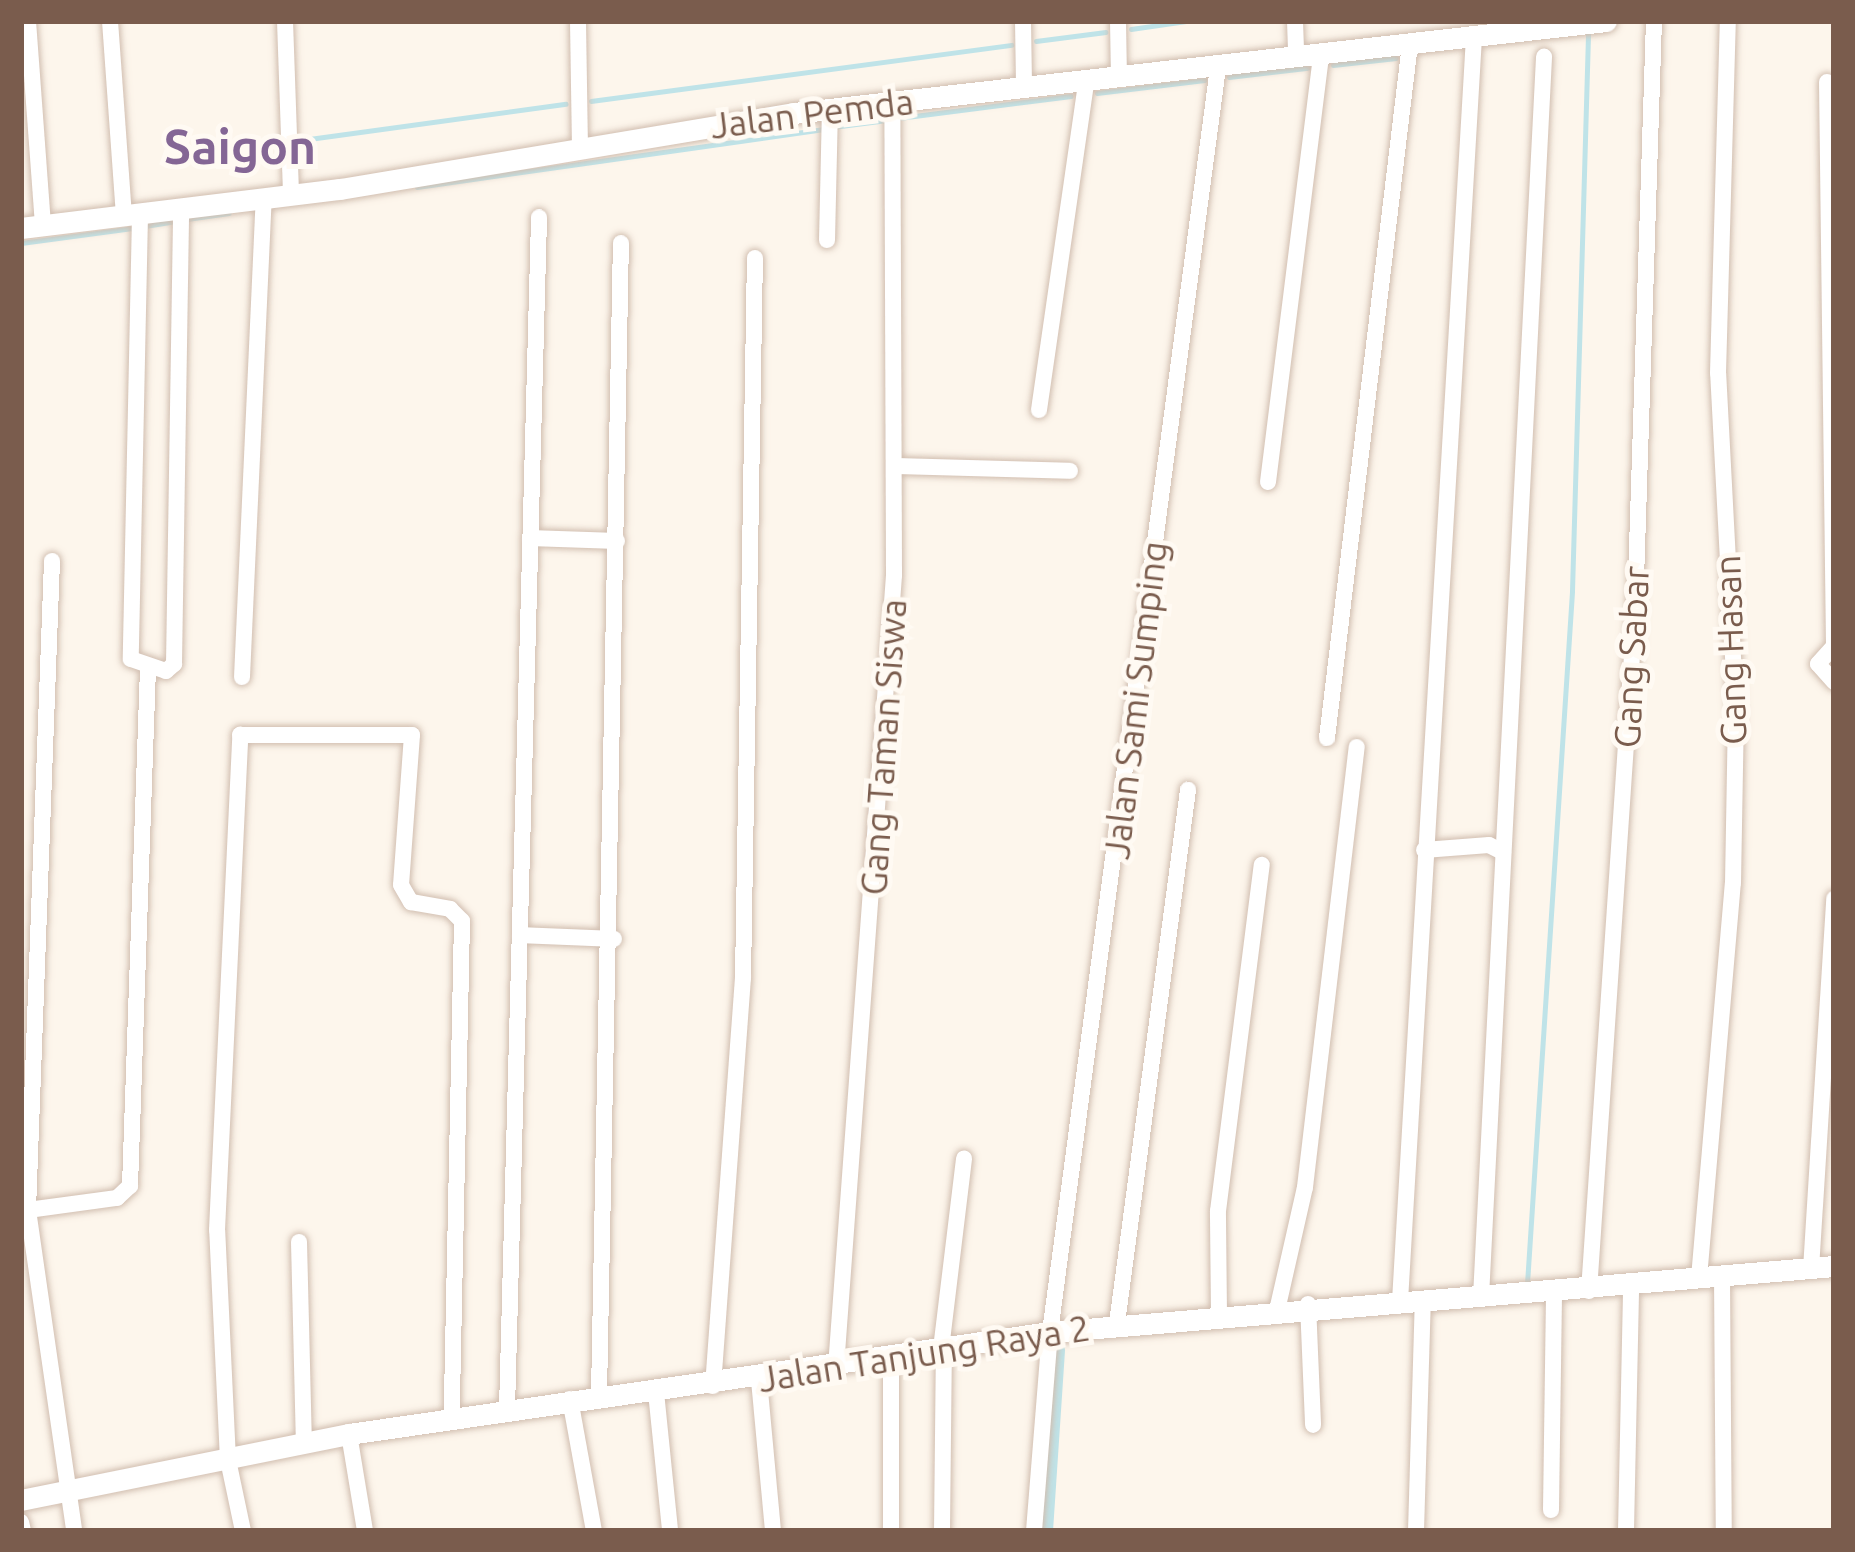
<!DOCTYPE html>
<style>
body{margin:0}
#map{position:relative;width:1855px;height:1552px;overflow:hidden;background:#fdf6ec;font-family:Ubuntu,sans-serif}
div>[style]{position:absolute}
.stream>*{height:4.5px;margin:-2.25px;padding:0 2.25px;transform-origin:2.25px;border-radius:2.25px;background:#bfe3e8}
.canal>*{height:16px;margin:-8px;padding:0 8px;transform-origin:8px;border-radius:8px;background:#bfe3e8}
.roads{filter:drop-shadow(0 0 3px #d1beb0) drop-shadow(0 0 3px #d1beb0)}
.minor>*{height:16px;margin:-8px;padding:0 8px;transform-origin:8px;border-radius:8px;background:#fff}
.tertiary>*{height:21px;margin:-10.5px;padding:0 10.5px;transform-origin:10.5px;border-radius:10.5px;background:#fff}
span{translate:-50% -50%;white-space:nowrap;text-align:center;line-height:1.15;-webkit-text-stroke:10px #fffaf3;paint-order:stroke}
.street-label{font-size:36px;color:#7a5c4d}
.district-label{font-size:48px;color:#846695;font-weight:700}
.frame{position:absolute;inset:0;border:24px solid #7a5c4d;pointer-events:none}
</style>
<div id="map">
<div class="stream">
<i style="left:1131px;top:29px;width:57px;rotate:-8.1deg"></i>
<i style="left:1036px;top:41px;width:70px;rotate:-7.4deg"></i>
<i style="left:1333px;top:65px;width:63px;rotate:-6.3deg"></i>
<i style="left:1229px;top:77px;width:79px;rotate:-6.6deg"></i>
<i style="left:1097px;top:93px;width:108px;rotate:-6.9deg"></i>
<i style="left:591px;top:101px;width:424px;rotate:-7.6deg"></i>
<i style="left:899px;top:118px;width:173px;rotate:-7.3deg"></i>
<i style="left:833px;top:127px;width:54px;rotate:-7.4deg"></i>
<i style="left:302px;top:140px;width:266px;rotate:-7.8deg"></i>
<i style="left:210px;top:152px;width:67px;rotate:-7.8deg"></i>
<i style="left:417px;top:187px;width:409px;rotate:-8.1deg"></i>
<i style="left:187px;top:219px;width:42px;rotate:-8.1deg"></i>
<i style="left:145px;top:226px;width:31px;rotate:-9deg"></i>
<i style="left:21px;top:243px;width:114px;rotate:-7.6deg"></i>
<i style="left:1527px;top:1284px;width:694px;rotate:-86.28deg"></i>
<i style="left:1572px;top:591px;width:557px;rotate:-88.35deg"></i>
</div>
<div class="canal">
<i style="left:1045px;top:1531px;width:181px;rotate:-86.2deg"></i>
</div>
<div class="roads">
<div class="minor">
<i style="left:28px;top:21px;width:205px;rotate:85.8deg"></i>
<i style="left:110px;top:21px;width:196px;rotate:85.9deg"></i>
<i style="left:285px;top:21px;width:171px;rotate:88deg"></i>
<i style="left:578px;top:21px;width:123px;rotate:89.1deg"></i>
<i style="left:1023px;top:21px;width:65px;rotate:89.1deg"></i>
<i style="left:1118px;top:21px;width:57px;rotate:89deg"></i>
<i style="left:1295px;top:21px;width:34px;rotate:88deg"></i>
<i style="left:1827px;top:82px;width:564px;rotate:89.29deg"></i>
<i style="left:140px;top:215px;width:444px;rotate:91.2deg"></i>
<i style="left:131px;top:659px;width:37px;rotate:19deg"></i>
<i style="left:166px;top:671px;width:11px;rotate:-41deg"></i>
<i style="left:174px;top:664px;width:452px;rotate:-89.1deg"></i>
<i style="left:827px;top:240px;width:128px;rotate:-88.7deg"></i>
<i style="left:1039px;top:410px;width:331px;rotate:-81.8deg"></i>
<i style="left:895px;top:466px;width:175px;rotate:1.6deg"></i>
<i style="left:1268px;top:482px;width:431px;rotate:-82.9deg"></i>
<i style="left:530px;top:538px;width:87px;rotate:2deg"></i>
<i style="left:52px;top:561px;width:649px;rotate:92.12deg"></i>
<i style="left:28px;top:1210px;width:324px;rotate:81.8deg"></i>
<i style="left:1834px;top:646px;width:24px;rotate:132deg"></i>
<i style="left:1818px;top:664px;width:24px;rotate:48deg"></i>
<i style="left:242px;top:677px;width:480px;rotate:-87.4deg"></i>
<i style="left:1327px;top:738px;width:699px;rotate:-83.18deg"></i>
<i style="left:1424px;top:850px;width:65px;rotate:-4.4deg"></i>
<i style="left:1489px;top:845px;width:16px;rotate:27deg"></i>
<i style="left:520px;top:935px;width:94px;rotate:2.4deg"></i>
<i style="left:28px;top:1210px;width:90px;rotate:-7.7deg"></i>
<i style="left:117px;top:1198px;width:18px;rotate:-43deg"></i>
<i style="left:130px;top:1186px;width:517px;rotate:-88.01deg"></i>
<i style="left:299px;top:1242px;width:202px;rotate:88.6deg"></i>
<i style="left:1811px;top:1269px;width:371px;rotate:-86.4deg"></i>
<i style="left:1722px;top:1276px;width:255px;rotate:89.6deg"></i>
<i style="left:1699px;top:1278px;width:396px;rotate:-85.1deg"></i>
<i style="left:1733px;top:883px;width:169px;rotate:-89deg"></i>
<i style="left:1736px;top:714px;width:341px;rotate:-93deg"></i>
<i style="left:1718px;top:373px;width:352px;rotate:-88.4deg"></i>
<i style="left:1589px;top:1291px;width:682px;rotate:-86.13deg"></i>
<i style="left:1635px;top:611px;width:590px;rotate:-88.16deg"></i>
<i style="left:1481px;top:1297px;width:1242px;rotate:-87.09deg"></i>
<i style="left:1400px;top:1301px;width:1266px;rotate:-86.65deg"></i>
<i style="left:1308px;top:1304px;width:121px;rotate:87.6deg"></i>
<i style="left:1278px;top:1306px;width:122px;rotate:-77.2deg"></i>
<i style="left:1305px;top:1187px;width:443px;rotate:-83.3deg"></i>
<i style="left:1219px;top:1314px;width:103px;rotate:-90.6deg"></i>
<i style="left:1218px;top:1211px;width:349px;rotate:-82.8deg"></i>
<i style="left:1117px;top:1323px;width:538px;rotate:-82.41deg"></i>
<i style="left:941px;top:1349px;width:192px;rotate:-83.1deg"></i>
<i style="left:836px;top:1367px;width:794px;rotate:-85.81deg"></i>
<i style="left:894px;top:575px;width:471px;rotate:-90.2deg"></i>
<i style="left:759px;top:1380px;width:152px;rotate:84.7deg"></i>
<i style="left:713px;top:1386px;width:409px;rotate:-85.8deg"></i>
<i style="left:743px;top:978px;width:720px;rotate:-89.05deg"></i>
<i style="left:656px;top:1392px;width:140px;rotate:84.2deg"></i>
<i style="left:599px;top:1395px;width:1152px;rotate:-88.91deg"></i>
<i style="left:570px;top:1399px;width:134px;rotate:79.7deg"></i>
<i style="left:507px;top:1409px;width:1192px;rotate:-88.46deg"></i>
<i style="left:349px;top:1434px;width:98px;rotate:80.6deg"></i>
<i style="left:1551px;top:1510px;width:216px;rotate:-89.2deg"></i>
<i style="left:21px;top:1522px;width:9px;rotate:77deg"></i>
<i style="left:243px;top:1531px;width:73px;rotate:-101.9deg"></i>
<i style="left:228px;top:1460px;width:230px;rotate:-92.7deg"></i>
<i style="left:217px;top:1230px;width:496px;rotate:-87.3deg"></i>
<i style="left:240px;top:735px;width:172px"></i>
<i style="left:412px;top:735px;width:150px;rotate:94.2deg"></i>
<i style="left:401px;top:885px;width:20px;rotate:60deg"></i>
<i style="left:411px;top:902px;width:40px;rotate:10deg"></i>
<i style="left:450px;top:909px;width:17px;rotate:45deg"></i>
<i style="left:462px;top:921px;width:497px;rotate:91.2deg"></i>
<i style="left:891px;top:1531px;width:174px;rotate:-90deg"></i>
<i style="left:942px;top:1531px;width:182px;rotate:-89.4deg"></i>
<i style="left:1034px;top:1531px;width:200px;rotate:-85.4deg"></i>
<i style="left:1050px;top:1332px;width:1275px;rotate:-82.43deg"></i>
<i style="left:1416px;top:1531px;width:231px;rotate:-88.3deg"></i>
<i style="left:1626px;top:1531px;width:245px;rotate:-88.8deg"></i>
</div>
<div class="tertiary">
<i style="left:21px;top:228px;width:321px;rotate:-7deg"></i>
<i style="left:340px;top:189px;width:460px;rotate:-9.5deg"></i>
<i style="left:794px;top:113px;width:817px;rotate:-6.46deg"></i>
<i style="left:21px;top:1500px;width:335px;rotate:-11.4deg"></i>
<i style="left:349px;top:1434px;width:708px;rotate:-8.28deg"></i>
<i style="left:1050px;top:1332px;width:787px;rotate:-4.81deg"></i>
</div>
</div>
<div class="street-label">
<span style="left:812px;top:113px;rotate:-7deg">Jalan Pemda</span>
<span style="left:1730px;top:650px;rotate:-92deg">Gang Hasan</span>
<span style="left:1631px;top:657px;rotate:-87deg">Gang Sabar</span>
<span style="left:1135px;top:700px;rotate:-83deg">Jalan Sami Sumping</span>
<span style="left:883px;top:747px;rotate:-86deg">Gang Taman Siswa</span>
<span style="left:924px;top:1353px;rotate:-9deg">Jalan Tanjung Raya 2</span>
</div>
<div class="district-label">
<span style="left:240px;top:147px">Saigon</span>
</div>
<div class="frame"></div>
</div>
